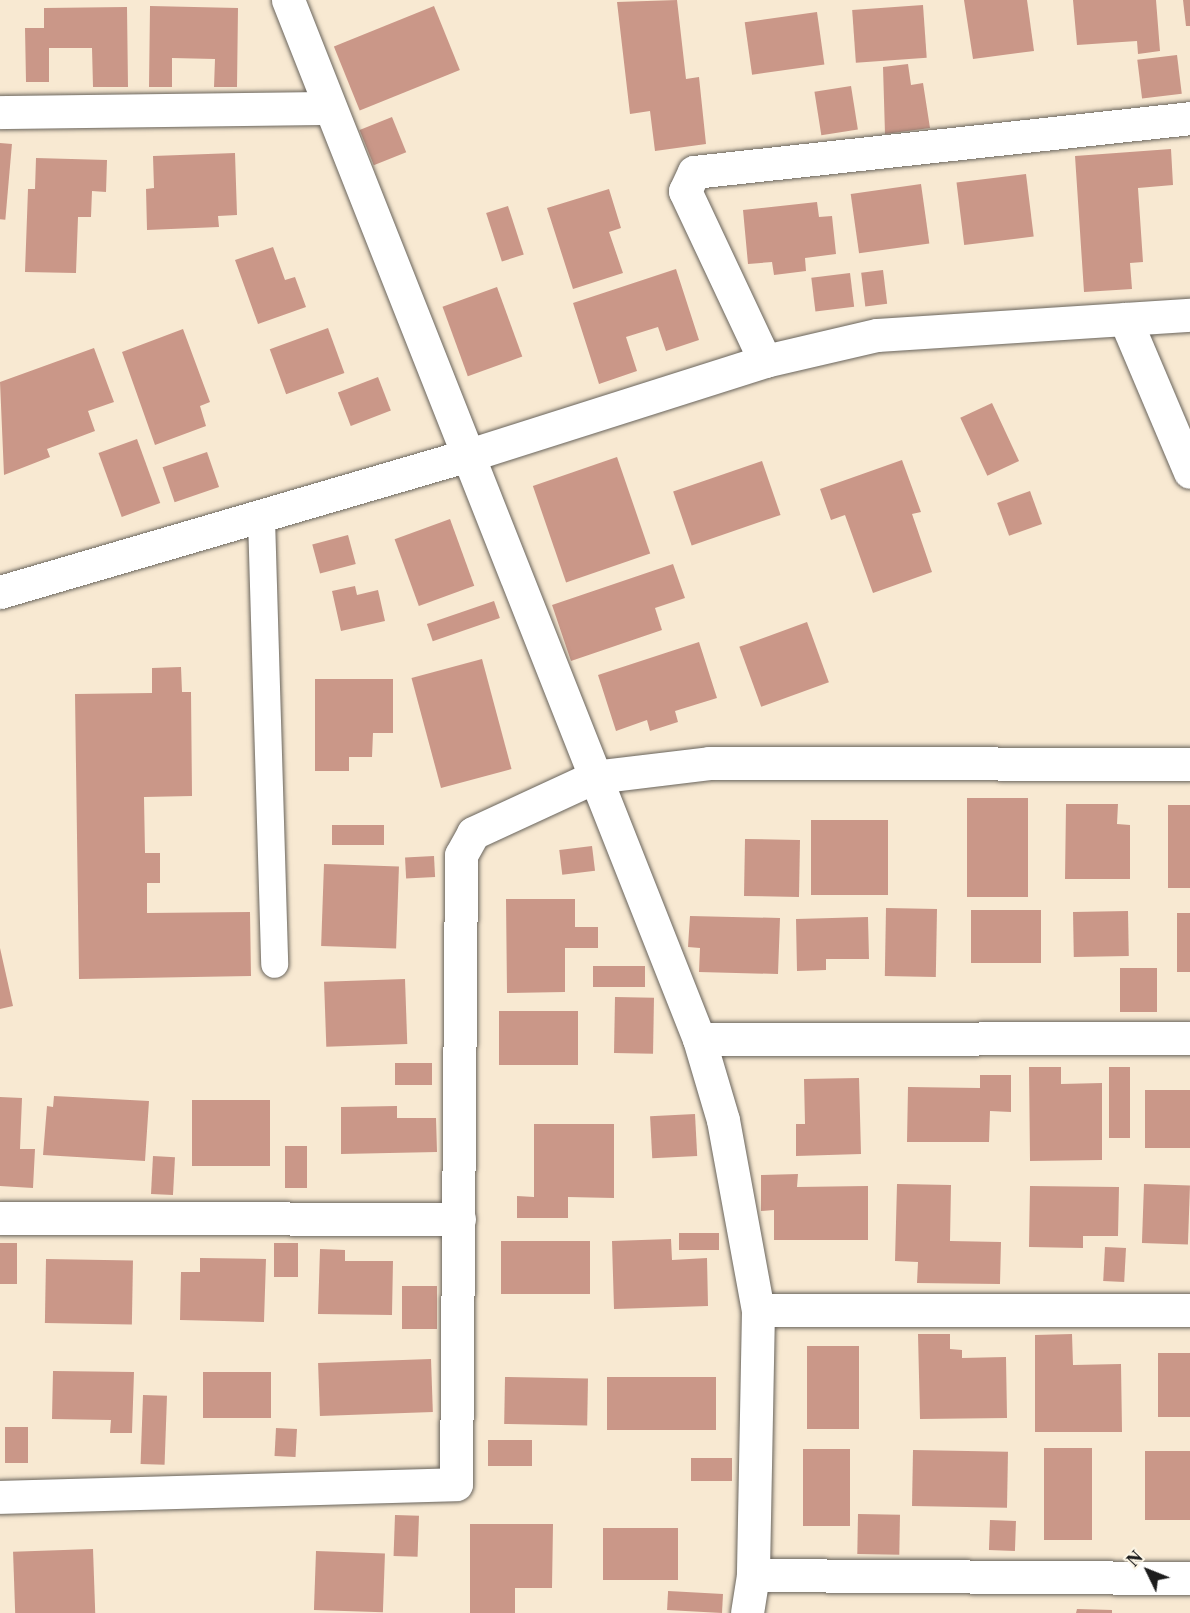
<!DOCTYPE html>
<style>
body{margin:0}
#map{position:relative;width:1190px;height:1613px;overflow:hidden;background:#f8e9d2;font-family:"Libre Caslon Text",serif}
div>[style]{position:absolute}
.building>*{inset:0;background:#ca9788;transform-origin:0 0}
.roads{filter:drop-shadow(0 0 2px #69645c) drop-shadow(0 0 2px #69645c)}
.service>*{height:27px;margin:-13.5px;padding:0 13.5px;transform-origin:13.5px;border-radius:13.5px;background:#fff}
.minor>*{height:33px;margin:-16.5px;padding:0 16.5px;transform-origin:16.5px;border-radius:16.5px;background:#fff}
.tertiary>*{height:33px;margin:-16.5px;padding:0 16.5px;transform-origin:16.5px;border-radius:16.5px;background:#fff}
span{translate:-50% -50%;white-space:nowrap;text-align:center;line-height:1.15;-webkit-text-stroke:4.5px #fcf5e5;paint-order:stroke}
.north{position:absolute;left:1118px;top:1541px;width:60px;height:60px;-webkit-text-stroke:4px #fcf5e5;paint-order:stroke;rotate:313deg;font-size:16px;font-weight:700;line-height:24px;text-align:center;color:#1c1c1c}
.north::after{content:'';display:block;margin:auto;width:21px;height:27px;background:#1c1c1c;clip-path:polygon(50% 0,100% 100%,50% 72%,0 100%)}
</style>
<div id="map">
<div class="building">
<i style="clip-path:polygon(677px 0,686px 79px,699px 77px,706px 144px,655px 151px,650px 111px,630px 114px,617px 2px)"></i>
<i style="clip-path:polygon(964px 0,1027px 0,1034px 51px,973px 59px)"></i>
<i style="clip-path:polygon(1073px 0,1156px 0,1160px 51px,1138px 54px,1137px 41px,1077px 45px)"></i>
<i style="clip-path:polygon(1183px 0,1190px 0,1190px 26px,1186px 26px)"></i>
<i style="left:923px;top:5px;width:53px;height:71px;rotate:86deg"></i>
<i style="clip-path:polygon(150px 6px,238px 8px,237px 87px,214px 87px,215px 59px,172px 58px,172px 87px,149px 87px)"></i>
<i style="left:434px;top:6px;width:69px;height:108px;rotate:68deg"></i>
<i style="clip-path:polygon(127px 7px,128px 87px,93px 87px,92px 48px,49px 48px,49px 82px,26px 82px,25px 28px,44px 28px,44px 8px)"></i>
<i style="left:817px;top:12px;width:53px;height:73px;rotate:82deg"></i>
<i style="left:1177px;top:55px;width:39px;height:40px;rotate:83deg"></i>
<i style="clip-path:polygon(908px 64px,911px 85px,923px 83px,930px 128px,885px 134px,883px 67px)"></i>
<i style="left:851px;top:86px;width:44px;height:37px;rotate:81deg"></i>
<i style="left:392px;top:117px;width:38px;height:35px;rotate:68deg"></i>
<i style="left:0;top:143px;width:12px;height:76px;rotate:5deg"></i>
<i style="clip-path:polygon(1171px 149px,1173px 185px,1138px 188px,1143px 262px,1130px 263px,1132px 289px,1084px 292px,1075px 156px)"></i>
<i style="clip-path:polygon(235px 153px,237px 215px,218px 216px,219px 227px,147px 230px,146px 189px,154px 188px,153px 156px)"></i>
<i style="clip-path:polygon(36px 158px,107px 160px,106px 192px,92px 191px,91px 217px,78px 217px,76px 273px,25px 272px,28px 189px,35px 189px)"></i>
<i style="left:1026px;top:174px;width:63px;height:70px;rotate:83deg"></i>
<i style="left:921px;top:184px;width:60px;height:71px;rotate:82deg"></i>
<i style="clip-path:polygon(609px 189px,621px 228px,609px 232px,623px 273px,573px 289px,547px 208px)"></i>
<i style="clip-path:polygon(817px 202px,819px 217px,832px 216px,836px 254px,805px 258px,806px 271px,774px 275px,772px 262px,748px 264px,743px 210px)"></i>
<i style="left:508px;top:206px;width:51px;height:23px;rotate:72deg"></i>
<i style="clip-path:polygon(273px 247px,285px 280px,295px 277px,306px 307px,258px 324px,235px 260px)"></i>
<i style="clip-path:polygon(676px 269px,699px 340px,666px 351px,658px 327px,626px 337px,637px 371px,599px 384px,573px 303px)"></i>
<i style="left:883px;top:270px;width:34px;height:22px;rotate:83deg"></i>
<i style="left:850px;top:273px;width:34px;height:39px;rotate:83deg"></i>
<i style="left:497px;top:287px;width:74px;height:58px;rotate:70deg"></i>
<i style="left:328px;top:328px;width:48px;height:62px;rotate:70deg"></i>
<i style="clip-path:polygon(183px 329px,210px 402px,200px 406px,206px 426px,155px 445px,122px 352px)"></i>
<i style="clip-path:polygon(94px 348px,114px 402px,88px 411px,95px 431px,47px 449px,50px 457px,4px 475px,0 382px)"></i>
<i style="left:378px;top:377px;width:36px;height:43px;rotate:69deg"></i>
<i style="left:992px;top:403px;width:64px;height:35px;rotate:65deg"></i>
<i style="left:137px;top:439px;width:68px;height:41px;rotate:70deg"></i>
<i style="left:207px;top:452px;width:37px;height:47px;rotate:71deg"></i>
<i style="left:617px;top:457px;width:102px;height:89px;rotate:71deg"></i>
<i style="clip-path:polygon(902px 460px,921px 512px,912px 514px,932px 572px,873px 593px,845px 515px,831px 520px,820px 489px)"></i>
<i style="left:762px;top:461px;width:57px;height:94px;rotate:71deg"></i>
<i style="left:1030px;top:491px;width:35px;height:35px;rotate:70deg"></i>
<i style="left:450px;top:519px;width:71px;height:59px;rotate:70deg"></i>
<i style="left:348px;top:535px;width:30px;height:37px;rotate:75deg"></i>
<i style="clip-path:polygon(673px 564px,685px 598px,655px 608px,662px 630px,571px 661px,552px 605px)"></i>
<i style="clip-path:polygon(355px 586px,357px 595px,378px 590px,385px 621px,341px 631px,332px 591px)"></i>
<i style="left:494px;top:601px;width:18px;height:71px;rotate:71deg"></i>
<i style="left:807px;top:622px;width:64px;height:72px;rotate:70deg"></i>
<i style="clip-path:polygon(699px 642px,717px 698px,675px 711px,678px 722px,650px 731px,647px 720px,616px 731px,598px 675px)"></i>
<i style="left:482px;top:659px;width:114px;height:73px;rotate:75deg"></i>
<i style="clip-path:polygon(181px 667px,182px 692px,191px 692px,192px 796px,144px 797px,145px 853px,160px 853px,160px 883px,147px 883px,147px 913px,250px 912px,251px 976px,79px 979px,75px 694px,152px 693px,152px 668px)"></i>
<i style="clip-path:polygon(315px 679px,393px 679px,393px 733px,373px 733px,372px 757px,349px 757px,349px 771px,315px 771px)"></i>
<i style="left:967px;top:798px;width:61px;height:99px"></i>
<i style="clip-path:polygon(1066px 804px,1118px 804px,1117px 824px,1130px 825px,1130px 879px,1065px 879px)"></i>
<i style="left:1190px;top:805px;width:83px;height:22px;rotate:90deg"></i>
<i style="left:811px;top:820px;width:77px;height:75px"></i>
<i style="left:332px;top:825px;width:52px;height:20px"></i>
<i style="left:745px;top:839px;width:55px;height:57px;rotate:1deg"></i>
<i style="left:592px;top:846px;width:25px;height:33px;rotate:83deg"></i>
<i style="left:434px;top:856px;width:21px;height:29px;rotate:87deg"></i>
<i style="left:324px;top:864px;width:75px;height:82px;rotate:2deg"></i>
<i style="clip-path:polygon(506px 899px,575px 899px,575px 927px,598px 927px,598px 948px,565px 948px,565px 992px,507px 993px)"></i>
<i style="left:886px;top:908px;width:51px;height:68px;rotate:1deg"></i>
<i style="left:971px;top:910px;width:70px;height:53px"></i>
<i style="left:1128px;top:911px;width:45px;height:55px;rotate:89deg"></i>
<i style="left:1177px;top:913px;width:13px;height:59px"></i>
<i style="clip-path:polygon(690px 916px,780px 918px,778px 974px,699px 972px,700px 948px,688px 947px)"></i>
<i style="clip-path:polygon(868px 917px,869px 959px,826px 959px,826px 970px,797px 971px,796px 919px)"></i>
<i style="clip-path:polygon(0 948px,13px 1006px,0 1009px)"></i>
<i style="left:645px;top:966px;width:21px;height:52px;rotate:90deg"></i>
<i style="left:1120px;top:968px;width:37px;height:44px"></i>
<i style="left:405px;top:979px;width:65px;height:81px;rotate:88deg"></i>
<i style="left:615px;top:997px;width:39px;height:56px;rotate:1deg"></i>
<i style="left:578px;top:1011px;width:54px;height:79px;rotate:90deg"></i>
<i style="left:395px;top:1063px;width:37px;height:22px"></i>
<i style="clip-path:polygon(1029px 1067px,1061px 1067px,1061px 1084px,1102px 1083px,1102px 1160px,1030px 1161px)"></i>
<i style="left:1109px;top:1067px;width:21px;height:71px"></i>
<i style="clip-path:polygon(980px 1075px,1011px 1075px,1011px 1112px,990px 1111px,989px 1142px,907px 1142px,908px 1087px,980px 1088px)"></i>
<i style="clip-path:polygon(859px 1078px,861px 1154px,796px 1156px,796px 1124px,805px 1124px,804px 1079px)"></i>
<i style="left:1145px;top:1090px;width:45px;height:58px"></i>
<i style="clip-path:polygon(54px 1096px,149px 1101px,145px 1161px,43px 1155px,47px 1106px,53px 1107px)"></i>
<i style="clip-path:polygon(0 1097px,22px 1098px,20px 1149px,35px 1149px,33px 1188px,0 1186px)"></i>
<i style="left:192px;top:1100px;width:78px;height:66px"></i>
<i style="clip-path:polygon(397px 1106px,397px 1118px,436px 1118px,437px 1152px,341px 1154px,341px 1107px)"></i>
<i style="left:695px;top:1114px;width:42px;height:45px;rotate:87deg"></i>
<i style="clip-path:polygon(534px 1124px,614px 1124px,614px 1198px,568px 1197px,568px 1218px,517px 1218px,517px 1196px,534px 1197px)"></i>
<i style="left:307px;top:1146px;width:42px;height:22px;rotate:90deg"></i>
<i style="left:153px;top:1156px;width:22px;height:38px;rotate:3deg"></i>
<i style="clip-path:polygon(798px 1174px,797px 1187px,868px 1186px,868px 1240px,774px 1240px,774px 1210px,761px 1211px,761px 1175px)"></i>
<i style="clip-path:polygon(897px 1184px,951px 1185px,950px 1241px,1001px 1242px,1000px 1284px,917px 1283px,918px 1262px,895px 1261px)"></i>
<i style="left:1144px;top:1184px;width:46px;height:59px;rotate:2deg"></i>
<i style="clip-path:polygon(1030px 1186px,1119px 1187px,1118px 1236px,1083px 1236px,1083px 1248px,1029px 1247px)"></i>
<i style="left:679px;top:1233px;width:40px;height:17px"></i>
<i style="clip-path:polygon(671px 1239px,672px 1260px,707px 1258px,708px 1306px,614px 1309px,612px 1241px)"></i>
<i style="left:501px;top:1241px;width:89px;height:53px"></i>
<i style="left:0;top:1243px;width:17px;height:41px"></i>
<i style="left:274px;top:1243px;width:24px;height:34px"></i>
<i style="left:1105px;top:1247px;width:21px;height:34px;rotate:3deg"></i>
<i style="clip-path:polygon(320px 1249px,345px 1250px,345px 1261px,393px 1261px,392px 1315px,318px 1314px)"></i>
<i style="clip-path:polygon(200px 1258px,266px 1259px,264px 1322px,180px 1320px,181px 1272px,200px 1272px)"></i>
<i style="left:46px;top:1259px;width:87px;height:64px;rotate:1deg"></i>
<i style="left:437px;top:1286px;width:43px;height:35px;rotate:90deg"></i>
<i style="clip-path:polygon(918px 1334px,950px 1334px,950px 1349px,962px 1350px,962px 1358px,1006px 1357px,1007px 1418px,920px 1419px)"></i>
<i style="clip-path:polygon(1072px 1334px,1073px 1365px,1121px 1364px,1122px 1432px,1035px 1432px,1035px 1335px)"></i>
<i style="left:807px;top:1346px;width:52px;height:83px"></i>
<i style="left:1158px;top:1353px;width:32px;height:64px"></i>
<i style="left:431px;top:1359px;width:53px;height:113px;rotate:88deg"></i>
<i style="clip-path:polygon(53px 1371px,134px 1372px,132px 1433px,110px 1433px,111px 1420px,52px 1419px)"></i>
<i style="left:203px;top:1372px;width:68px;height:46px"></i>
<i style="left:505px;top:1377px;width:83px;height:47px;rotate:1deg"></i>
<i style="left:716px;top:1377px;width:53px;height:109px;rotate:90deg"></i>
<i style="left:143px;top:1395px;width:24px;height:69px;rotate:2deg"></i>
<i style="left:28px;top:1427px;width:36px;height:23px;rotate:90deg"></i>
<i style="left:276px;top:1428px;width:21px;height:28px;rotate:3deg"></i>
<i style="left:488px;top:1440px;width:44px;height:26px"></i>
<i style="left:1044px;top:1448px;width:48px;height:92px"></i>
<i style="left:803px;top:1449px;width:47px;height:77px"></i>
<i style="left:913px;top:1450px;width:95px;height:56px;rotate:1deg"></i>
<i style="left:1145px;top:1451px;width:45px;height:69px"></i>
<i style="left:691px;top:1458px;width:41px;height:23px"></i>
<i style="left:858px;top:1514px;width:42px;height:40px;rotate:1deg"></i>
<i style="left:395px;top:1515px;width:24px;height:41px;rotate:2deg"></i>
<i style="left:990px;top:1520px;width:26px;height:30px;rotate:2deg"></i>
<i style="clip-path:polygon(470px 1524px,553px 1524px,552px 1588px,515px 1588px,515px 1613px,470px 1613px)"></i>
<i style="left:603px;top:1528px;width:75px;height:52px"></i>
<i style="left:93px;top:1549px;width:64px;height:80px;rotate:88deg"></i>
<i style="left:316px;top:1551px;width:69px;height:59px;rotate:2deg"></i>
<i style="left:723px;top:1594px;width:19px;height:55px;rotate:93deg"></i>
<i style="clip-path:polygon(1077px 1609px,1112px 1610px,1112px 1613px,1076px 1613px)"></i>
</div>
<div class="roads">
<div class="service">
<i style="left:261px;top:518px;width:446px;rotate:88.3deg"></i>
</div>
<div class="minor">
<i style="left:288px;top:0;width:1117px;rotate:68.42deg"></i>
<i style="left:699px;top:1039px;width:84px;rotate:73.5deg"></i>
<i style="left:723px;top:1120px;width:193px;rotate:79.6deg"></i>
<i style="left:758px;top:1310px;width:265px;rotate:91.1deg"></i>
<i style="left:753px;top:1575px;width:38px;rotate:99deg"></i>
<i style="left:0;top:112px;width:326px;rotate:-0.7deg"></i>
<i style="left:1125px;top:319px;width:166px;rotate:67deg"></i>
<i style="left:765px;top:361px;width:188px;rotate:-115.2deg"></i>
<i style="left:685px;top:191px;width:21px;rotate:-65deg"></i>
<i style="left:694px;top:172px;width:499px;rotate:-6.2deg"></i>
<i style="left:699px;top:1039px;width:491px;rotate:-0.1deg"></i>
<i style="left:0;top:1218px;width:459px;rotate:0.1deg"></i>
<i style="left:758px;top:1310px;width:432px"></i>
<i style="left:0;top:1497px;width:456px;rotate:-1.6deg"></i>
<i style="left:456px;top:1484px;width:629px;rotate:-89.54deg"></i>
<i style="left:461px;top:855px;width:25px;rotate:-61deg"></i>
<i style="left:473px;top:833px;width:133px;rotate:-24.8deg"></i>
<i style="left:594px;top:777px;width:116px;rotate:-6.9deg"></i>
<i style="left:709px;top:763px;width:481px;rotate:0.1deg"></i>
<i style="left:753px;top:1575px;width:437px;rotate:0.4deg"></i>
</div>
<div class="tertiary">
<i style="left:0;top:592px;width:485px;rotate:-16.3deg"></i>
<i style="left:466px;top:456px;width:314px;rotate:-17.6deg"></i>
<i style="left:765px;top:361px;width:115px;rotate:-13.1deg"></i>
<i style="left:877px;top:335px;width:314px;rotate:-3.7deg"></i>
</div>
</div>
<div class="north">N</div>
</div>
